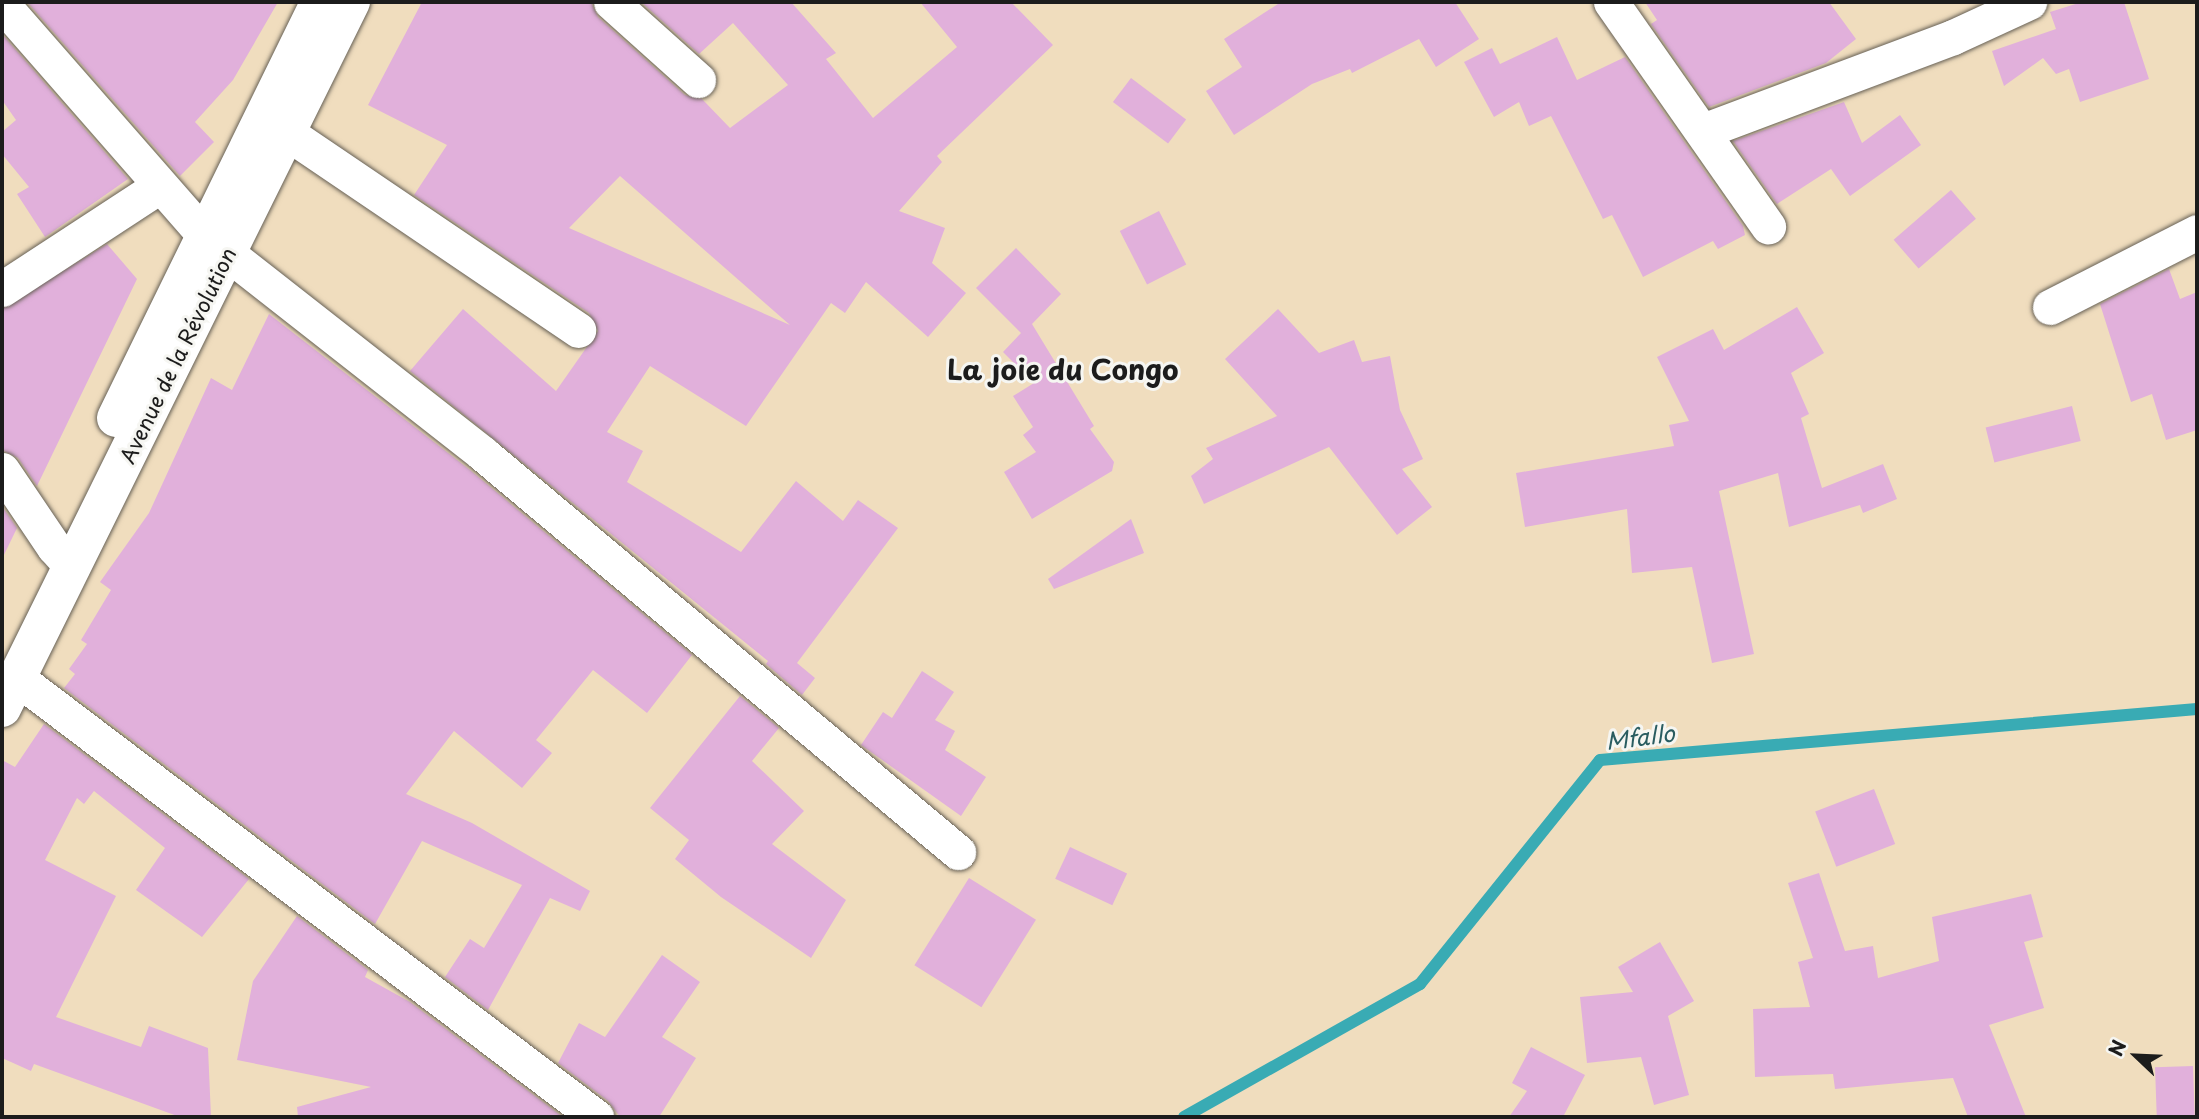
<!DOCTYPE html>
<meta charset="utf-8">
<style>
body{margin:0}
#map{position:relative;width:2199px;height:1119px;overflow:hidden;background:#f0ddbe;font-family:"Playpen Sans",sans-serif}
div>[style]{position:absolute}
.stream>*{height:12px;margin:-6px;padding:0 6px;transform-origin:6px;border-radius:6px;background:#39abb4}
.building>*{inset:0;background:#e1b0db;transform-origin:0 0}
.roads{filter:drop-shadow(0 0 2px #666055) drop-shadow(0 0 2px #666055)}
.minor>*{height:35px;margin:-17.5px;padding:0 17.5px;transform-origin:17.5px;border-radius:17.5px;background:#fff}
.tertiary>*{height:38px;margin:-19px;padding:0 19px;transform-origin:19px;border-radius:19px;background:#fff}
span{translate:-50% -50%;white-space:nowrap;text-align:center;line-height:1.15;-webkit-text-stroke:6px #f6f6f2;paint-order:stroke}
.street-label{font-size:21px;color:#1c1c1c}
.water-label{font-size:23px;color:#295c60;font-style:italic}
.district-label{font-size:28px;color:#1c1c1c;font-weight:700}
.frame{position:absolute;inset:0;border:4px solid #1c1c1c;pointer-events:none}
.north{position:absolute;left:2101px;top:1021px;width:70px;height:70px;-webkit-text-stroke:5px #f6f6f2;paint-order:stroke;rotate:293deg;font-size:19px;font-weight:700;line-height:28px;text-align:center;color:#1c1c1c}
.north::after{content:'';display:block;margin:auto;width:24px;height:32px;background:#1c1c1c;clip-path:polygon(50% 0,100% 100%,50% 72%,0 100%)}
</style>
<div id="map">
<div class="stream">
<i style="left:1184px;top:1117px;width:271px;rotate:-29.4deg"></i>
<i style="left:1420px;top:984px;width:287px;rotate:-51.2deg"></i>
<i style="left:1600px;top:760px;width:599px;rotate:-4.88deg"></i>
</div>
<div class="building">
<i style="clip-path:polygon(27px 2px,278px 2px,233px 80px,195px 122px,214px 142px,180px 176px)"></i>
<i style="clip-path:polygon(evenodd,422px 2px,591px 2px,598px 17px,685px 95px,702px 99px,730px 128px,788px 85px,733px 23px,699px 54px,641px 2px,791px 2px,836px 53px,826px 59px,873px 118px,957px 47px,920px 2px,1011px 2px,1053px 45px,937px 156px,942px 162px,899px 211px,945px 228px,932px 263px,966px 293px,928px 337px,866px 282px,845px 313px,831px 303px,746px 426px,650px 366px,607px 432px,643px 451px,627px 482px,741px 552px,796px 481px,843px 521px,858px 500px,898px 528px,797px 663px,815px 678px,802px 695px,766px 664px,768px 661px,410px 371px,463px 309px,556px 391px,598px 331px,589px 313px,414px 195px,447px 145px,368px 105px,422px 2px,620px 176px,790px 325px,569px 228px,620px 176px)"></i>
<i style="clip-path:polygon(1281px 2px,1455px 2px,1479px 39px,1436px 67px,1419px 39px,1352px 73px,1350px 69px,1312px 84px,1234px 135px,1206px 91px,1242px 67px,1224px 39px)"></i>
<i style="clip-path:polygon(1645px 2px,1829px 2px,1856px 39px,1826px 63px,1709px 107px,1651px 24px,1657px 20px)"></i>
<i style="clip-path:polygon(2082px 2px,2124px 2px,2149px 79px,2080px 102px,2069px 69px,2056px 74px,2043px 58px,2004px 86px,1992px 51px,2056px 29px,2050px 12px)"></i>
<i style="clip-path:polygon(2px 34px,128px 179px,45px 237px,17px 194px,29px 187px,2px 154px,2px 132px,16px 120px,2px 100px)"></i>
<i style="clip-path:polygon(1557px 37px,1577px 80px,1625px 57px,1743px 226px,1745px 235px,1718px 249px,1713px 241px,1643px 277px,1612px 215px,1603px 219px,1551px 116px,1529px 126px,1519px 102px,1494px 117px,1464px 62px,1492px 48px,1500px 64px)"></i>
<i style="left:1131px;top:78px;width:69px;height:30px;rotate:37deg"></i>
<i style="clip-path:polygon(1844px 102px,1862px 143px,1900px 115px,1921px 145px,1850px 196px,1831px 169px,1777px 204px,1733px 141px)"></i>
<i style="left:1951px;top:190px;width:38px;height:76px;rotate:49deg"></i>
<i style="left:1159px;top:211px;width:60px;height:44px;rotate:63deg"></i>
<i style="clip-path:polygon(107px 244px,137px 279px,37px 486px,18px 458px,2px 450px,2px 309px)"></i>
<i style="clip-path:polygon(1016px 248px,1061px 294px,1032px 324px,1094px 426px,1090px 429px,1114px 462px,1112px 471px,1032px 519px,1004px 472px,1036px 452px,1023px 435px,1033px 427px,1013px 396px,1034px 383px,1003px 352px,1021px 333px,976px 288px)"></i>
<i style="clip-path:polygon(2169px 269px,2180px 299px,2197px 292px,2197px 430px,2166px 440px,2152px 394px,2131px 402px,2100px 304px)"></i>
<i style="clip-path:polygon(1797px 307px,1824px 353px,1791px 373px,1809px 414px,1801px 418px,1822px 488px,1883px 464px,1897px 499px,1863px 513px,1860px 505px,1789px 527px,1778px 473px,1719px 491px,1754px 654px,1712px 663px,1692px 567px,1632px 573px,1627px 509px,1525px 527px,1516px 473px,1674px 446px,1669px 425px,1689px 421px,1657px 357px,1713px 329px,1724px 350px)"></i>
<i style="clip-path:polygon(1278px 309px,1319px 353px,1354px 340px,1362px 362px,1390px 356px,1400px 410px,1423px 459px,1402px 469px,1432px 507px,1397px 535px,1329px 447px,1204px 504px,1191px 476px,1213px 459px,1206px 448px,1277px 416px,1225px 359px)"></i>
<i style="clip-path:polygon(269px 314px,470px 470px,692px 655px,647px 713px,593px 670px,536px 740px,552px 753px,522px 788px,454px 731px,406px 794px,472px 823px,590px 891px,580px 911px,550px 898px,488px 1010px,445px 977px,470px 939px,484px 948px,522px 885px,422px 841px,375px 924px,64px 688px,75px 674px,69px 669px,87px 644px,81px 640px,111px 590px,100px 582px,149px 513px,211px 378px,232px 390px)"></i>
<i style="left:2072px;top:406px;width:36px;height:89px;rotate:76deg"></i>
<i style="clip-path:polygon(2px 506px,17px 528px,2px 559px)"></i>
<i style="clip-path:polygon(1131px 519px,1144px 553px,1054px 589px,1048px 579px)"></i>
<i style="clip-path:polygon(922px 671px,954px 692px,935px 720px,955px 731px,945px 750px,986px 777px,961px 816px,861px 745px,883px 712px,892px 718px)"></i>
<i style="clip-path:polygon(740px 696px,779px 728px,752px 761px,804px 811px,772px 844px,846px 900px,811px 958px,721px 897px,675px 859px,689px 840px,650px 808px)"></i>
<i style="clip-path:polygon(44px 724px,249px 879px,202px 937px,136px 890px,165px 848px,94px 791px,84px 804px,77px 798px,45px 860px,116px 896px,56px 1017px,141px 1047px,149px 1026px,208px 1048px,211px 1117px,180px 1117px,34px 1064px,31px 1071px,2px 1058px,2px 760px,15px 767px)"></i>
<i style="left:1874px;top:789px;width:59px;height:63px;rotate:69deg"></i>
<i style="left:1070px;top:847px;width:63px;height:35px;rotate:25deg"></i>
<i style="clip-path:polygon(1819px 873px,1845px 951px,1873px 946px,1878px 978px,1939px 961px,1932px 917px,2031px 894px,2043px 937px,2024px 942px,2044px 1008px,1989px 1025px,2026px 1117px,1968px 1117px,1953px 1078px,1835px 1089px,1833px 1074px,1755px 1077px,1753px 1009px,1810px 1007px,1798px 962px,1813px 958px,1788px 883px)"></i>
<i style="left:969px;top:878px;width:79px;height:103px;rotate:32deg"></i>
<i style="clip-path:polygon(297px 916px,368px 970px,365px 977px,410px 1002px,563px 1117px,298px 1117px,297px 1107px,371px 1087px,237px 1060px,253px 981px)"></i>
<i style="clip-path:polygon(1660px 942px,1694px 1001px,1668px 1016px,1689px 1095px,1654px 1105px,1641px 1057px,1587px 1063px,1580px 997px,1633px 992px,1618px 967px)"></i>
<i style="clip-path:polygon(662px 955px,700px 982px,662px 1037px,696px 1058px,659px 1117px,620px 1117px,608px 1101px,558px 1063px,579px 1023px,605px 1037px)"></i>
<i style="clip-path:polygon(1531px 1047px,1585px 1075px,1563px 1117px,1509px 1117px,1527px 1091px,1512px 1083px)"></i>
<i style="left:2193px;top:1066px;width:51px;height:38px;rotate:88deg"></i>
</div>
<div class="roads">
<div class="minor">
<i style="left:611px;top:2px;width:117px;rotate:41.9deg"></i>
<i style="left:1611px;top:2px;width:274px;rotate:55deg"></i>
<i style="left:2px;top:4px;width:307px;rotate:48.8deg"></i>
<i style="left:204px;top:235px;width:355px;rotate:38.1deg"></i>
<i style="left:483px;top:454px;width:620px;rotate:39.96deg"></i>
<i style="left:1703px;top:131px;width:267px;rotate:-20.6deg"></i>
<i style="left:1953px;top:37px;width:84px;rotate:-24.7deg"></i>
<i style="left:286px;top:132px;width:353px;rotate:34.1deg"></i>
<i style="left:2px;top:289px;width:186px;rotate:-33.2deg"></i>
<i style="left:2050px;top:307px;width:165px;rotate:-27deg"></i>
<i style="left:2px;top:470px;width:93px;rotate:56deg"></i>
<i style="left:54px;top:547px;width:27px;rotate:48deg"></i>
<i style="left:17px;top:678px;width:727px;rotate:37.17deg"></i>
</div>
<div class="tertiary">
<i style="left:116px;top:418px;width:463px;rotate:-63.9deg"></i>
<i style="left:2px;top:708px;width:788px;rotate:-63.7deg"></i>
</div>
</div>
<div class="street-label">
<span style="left:177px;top:355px;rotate:-64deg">Avenue de la Révolution</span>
</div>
<div class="water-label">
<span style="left:1640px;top:737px;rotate:-7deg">Mfallo</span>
</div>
<div class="district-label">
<span style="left:1063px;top:369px">La joie du Congo</span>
</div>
<div class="frame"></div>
<div class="north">N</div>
</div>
